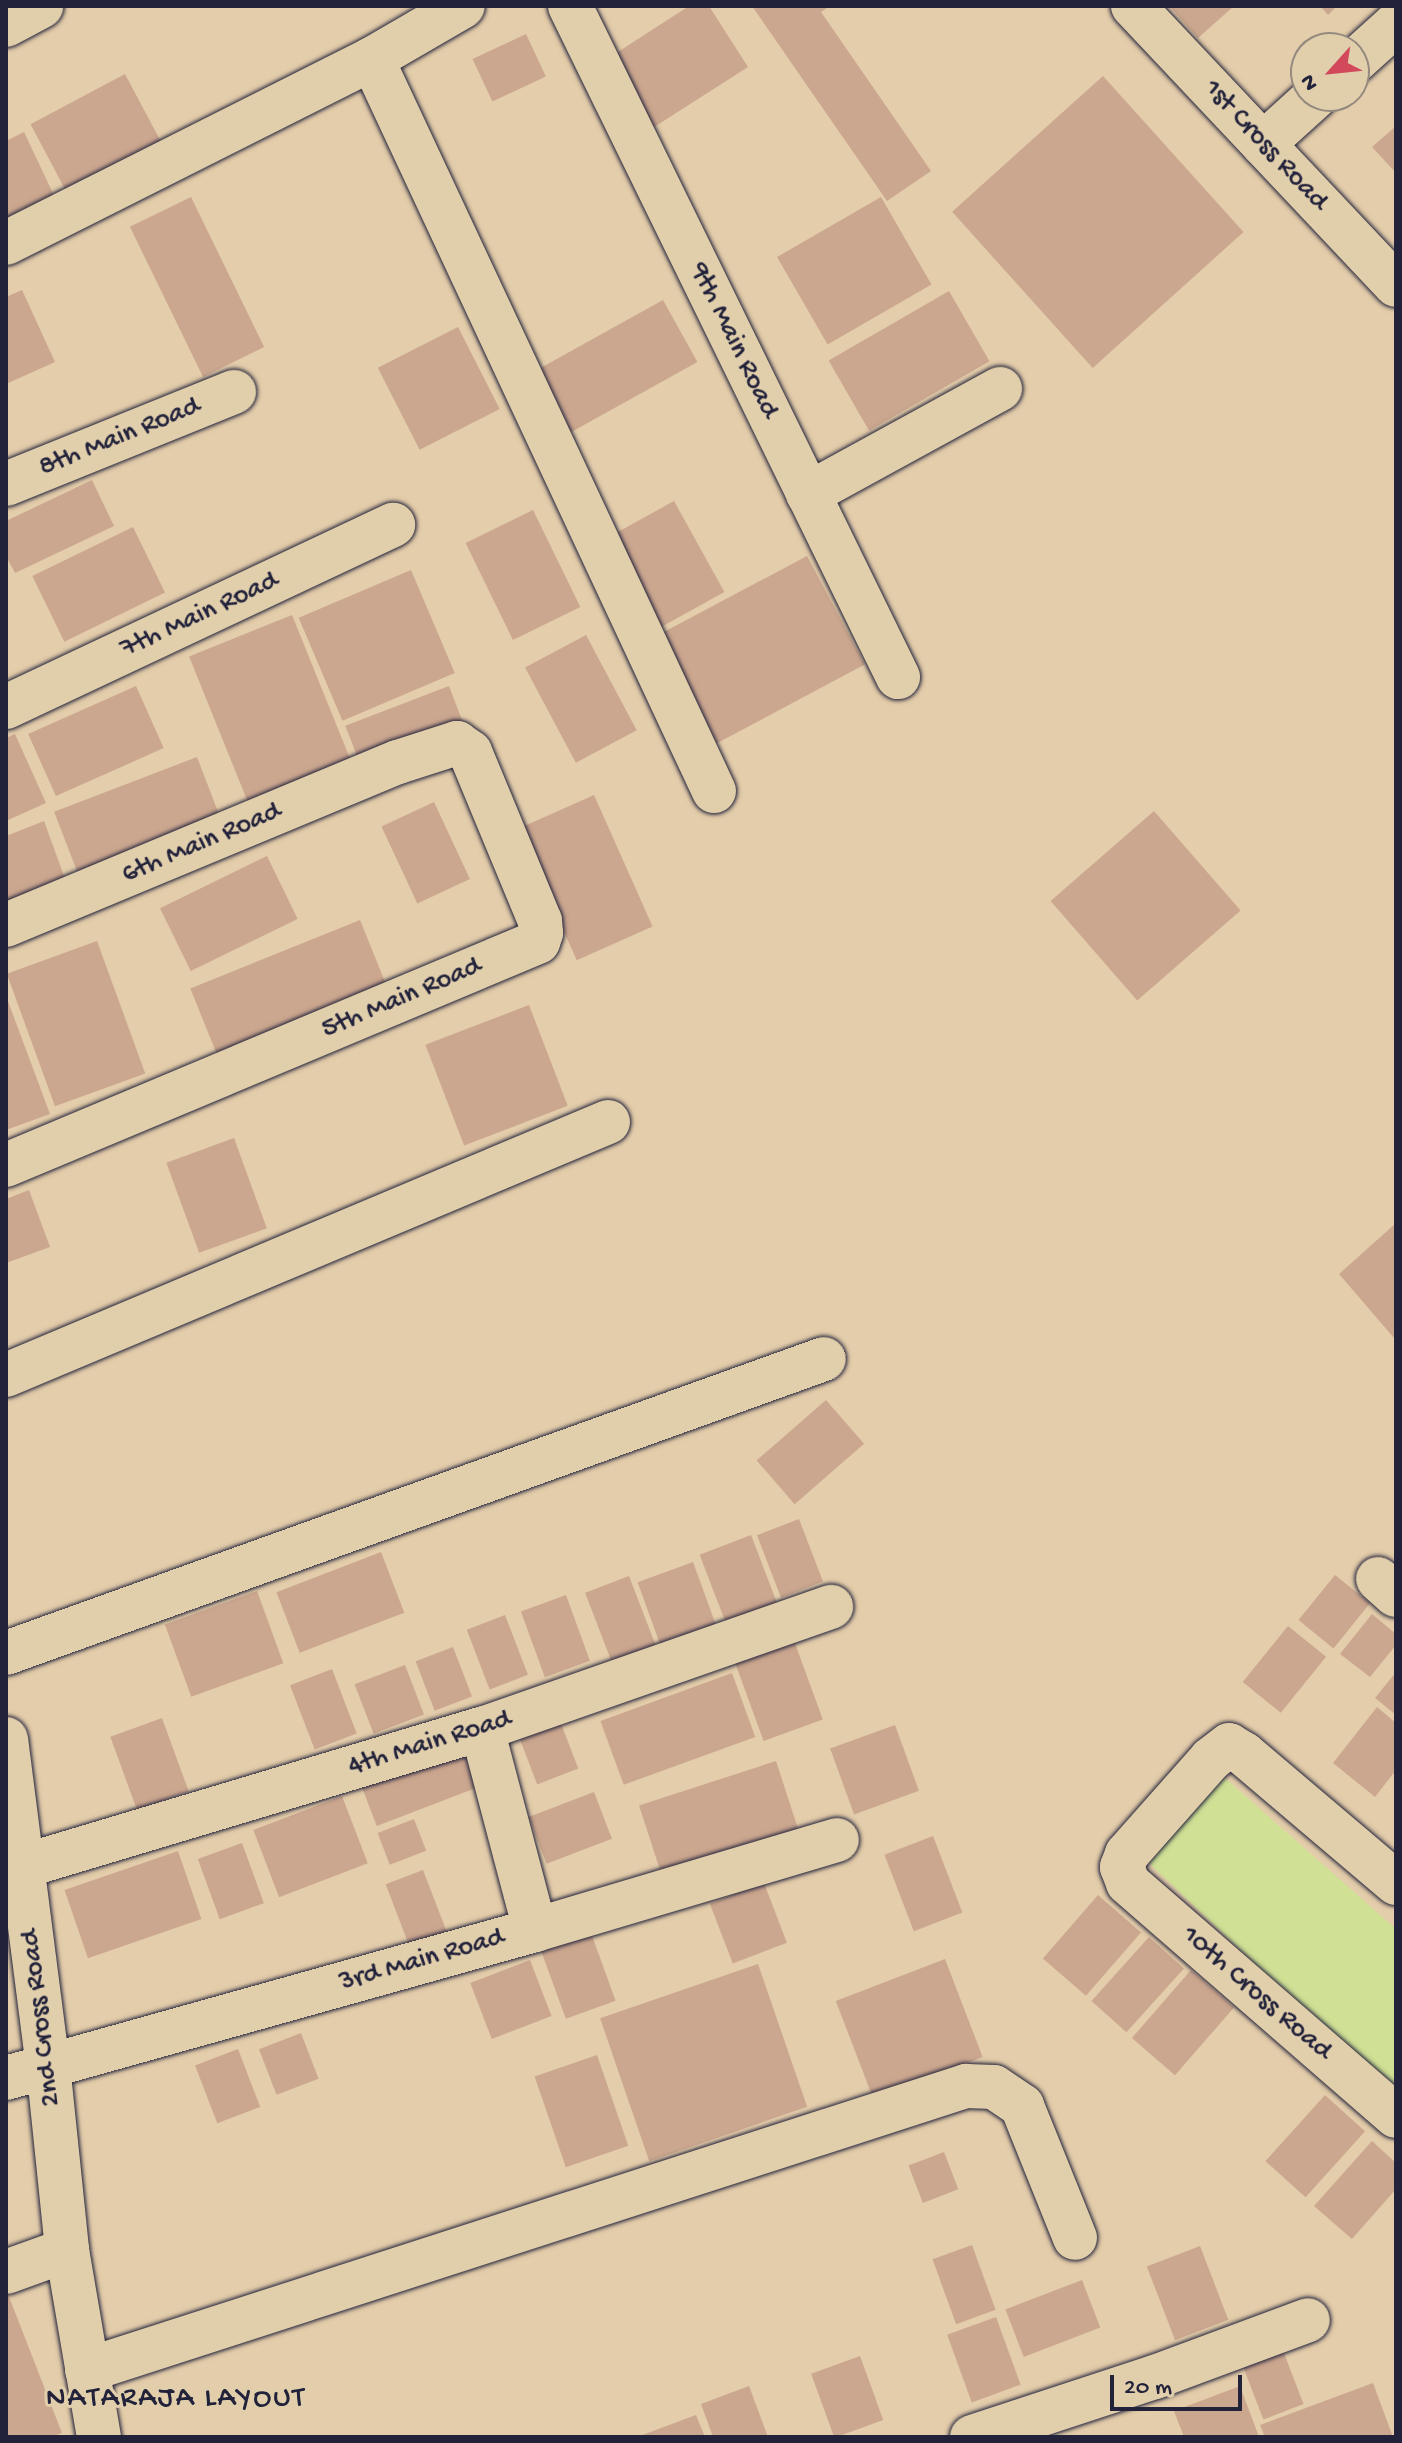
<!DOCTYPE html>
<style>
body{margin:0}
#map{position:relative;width:1402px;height:2443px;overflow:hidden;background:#e4cdaa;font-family:"Gochi Hand",sans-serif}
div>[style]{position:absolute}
.green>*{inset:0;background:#d0e195}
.building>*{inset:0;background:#cca78f;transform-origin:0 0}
.roads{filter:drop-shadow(0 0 2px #22223b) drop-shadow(0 0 2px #22223b)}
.minor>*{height:44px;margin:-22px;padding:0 22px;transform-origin:22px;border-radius:22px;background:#e1cfac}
span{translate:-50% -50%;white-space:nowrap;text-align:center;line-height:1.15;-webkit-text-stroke:6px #e1cfac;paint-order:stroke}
.street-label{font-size:28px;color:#22223b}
.neighbourhood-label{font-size:30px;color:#22223b;letter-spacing:2px}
.frame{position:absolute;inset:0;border:8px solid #22223b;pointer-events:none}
.north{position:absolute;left:1290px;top:32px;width:80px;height:80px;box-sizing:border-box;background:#e1cfac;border:2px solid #958a7f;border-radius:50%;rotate:243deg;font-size:22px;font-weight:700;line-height:32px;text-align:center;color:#22223b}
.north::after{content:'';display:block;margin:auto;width:28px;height:36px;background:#d1495b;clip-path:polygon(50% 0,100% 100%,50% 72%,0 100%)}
.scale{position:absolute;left:1110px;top:2375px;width:132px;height:36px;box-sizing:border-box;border:4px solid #22223b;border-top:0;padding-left:10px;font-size:24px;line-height:28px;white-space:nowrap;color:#22223b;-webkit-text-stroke:6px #e1cfac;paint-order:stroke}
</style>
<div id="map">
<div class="green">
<i style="clip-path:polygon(1224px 1777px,1396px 1929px,1396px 2098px,1149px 1863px)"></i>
</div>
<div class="building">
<i style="clip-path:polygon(689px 6px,709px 6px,748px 67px,648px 131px,604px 61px)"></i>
<i style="clip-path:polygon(752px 6px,830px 6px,821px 12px,931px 171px,887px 201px)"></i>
<i style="clip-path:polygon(1169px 6px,1234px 6px,1198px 38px)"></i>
<i style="clip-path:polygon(1320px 6px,1337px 6px,1328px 15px)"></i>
<i style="left:526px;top:34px;width:47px;height:59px;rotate:65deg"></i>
<i style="left:125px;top:74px;width:84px;height:107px;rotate:62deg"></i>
<i style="left:1103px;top:76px;width:210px;height:203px;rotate:48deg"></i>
<i style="clip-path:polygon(1396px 126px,1396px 173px,1372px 147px)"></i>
<i style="clip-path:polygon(24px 132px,58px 204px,6px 229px,6px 141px)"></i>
<i style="left:191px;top:197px;width:167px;height:68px;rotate:64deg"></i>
<i style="left:881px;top:197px;width:101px;height:120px;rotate:60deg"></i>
<i style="clip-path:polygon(22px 290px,55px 362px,6px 384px,6px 297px)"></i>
<i style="left:949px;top:291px;width:81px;height:139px;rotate:60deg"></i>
<i style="left:663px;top:300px;width:71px;height:155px;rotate:61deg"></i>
<i style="left:458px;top:327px;width:92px;height:90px;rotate:63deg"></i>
<i style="clip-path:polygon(92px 480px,114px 526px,15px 573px,6px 556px,6px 521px)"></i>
<i style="left:674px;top:501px;width:104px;height:77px;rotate:61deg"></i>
<i style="left:533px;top:510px;width:108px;height:75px;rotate:64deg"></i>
<i style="left:133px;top:527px;width:73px;height:112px;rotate:64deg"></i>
<i style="left:807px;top:556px;width:123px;height:168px;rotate:62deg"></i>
<i style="left:411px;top:570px;width:112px;height:122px;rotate:67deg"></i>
<i style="left:292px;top:615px;width:165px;height:111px;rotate:68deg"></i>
<i style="left:586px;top:635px;width:108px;height:69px;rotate:62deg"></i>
<i style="left:136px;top:686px;width:68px;height:118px;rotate:66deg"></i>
<i style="left:449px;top:686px;width:49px;height:111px;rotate:69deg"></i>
<i style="clip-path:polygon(15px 734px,46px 803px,6px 821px,6px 738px)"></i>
<i style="left:197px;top:757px;width:68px;height:153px;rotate:69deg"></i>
<i style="left:594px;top:795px;width:144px;height:83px;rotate:66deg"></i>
<i style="left:434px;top:802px;width:85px;height:58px;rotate:65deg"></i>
<i style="left:1154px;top:811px;width:132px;height:137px;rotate:49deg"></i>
<i style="clip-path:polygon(44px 821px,68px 887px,6px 909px,6px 836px)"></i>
<i style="left:267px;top:856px;width:70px;height:119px;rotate:64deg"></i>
<i style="left:360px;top:920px;width:78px;height:183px;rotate:68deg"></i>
<i style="left:97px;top:941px;width:141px;height:96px;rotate:70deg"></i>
<i style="clip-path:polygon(6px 996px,50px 1114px,6px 1130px)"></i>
<i style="left:529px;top:1005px;width:108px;height:111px;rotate:69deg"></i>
<i style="left:234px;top:1138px;width:96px;height:72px;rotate:70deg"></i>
<i style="clip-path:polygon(29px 1190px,50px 1247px,6px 1263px,6px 1199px)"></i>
<i style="clip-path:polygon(1396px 1223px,1396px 1337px,1394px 1338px,1339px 1274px)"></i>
<i style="left:826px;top:1400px;width:58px;height:92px;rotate:49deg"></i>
<i style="left:799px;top:1519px;width:67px;height:45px;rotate:69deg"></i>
<i style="left:751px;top:1535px;width:76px;height:55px;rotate:69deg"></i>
<i style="left:381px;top:1552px;width:65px;height:112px;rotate:69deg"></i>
<i style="left:693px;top:1562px;width:66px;height:59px;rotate:70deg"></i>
<i style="left:1335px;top:1575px;width:45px;height:58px;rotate:39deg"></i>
<i style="left:629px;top:1576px;width:76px;height:47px;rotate:69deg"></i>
<i style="left:257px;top:1591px;width:77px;height:98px;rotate:70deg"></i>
<i style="left:566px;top:1595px;width:70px;height:48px;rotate:70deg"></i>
<i style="clip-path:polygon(1372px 1614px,1396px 1634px,1396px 1645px,1370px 1677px,1340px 1654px)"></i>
<i style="left:505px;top:1615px;width:64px;height:41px;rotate:69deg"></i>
<i style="left:1288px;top:1626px;width:49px;height:72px;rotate:39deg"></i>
<i style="left:792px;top:1635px;width:90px;height:63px;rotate:70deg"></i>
<i style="left:453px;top:1647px;width:53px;height:40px;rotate:69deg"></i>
<i style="left:405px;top:1665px;width:53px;height:54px;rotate:69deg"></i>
<i style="left:332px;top:1669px;width:69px;height:45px;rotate:69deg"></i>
<i style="clip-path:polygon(1396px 1672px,1396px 1715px,1375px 1698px)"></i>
<i style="left:732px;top:1673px;width:68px;height:140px;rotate:70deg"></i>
<i style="clip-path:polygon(1377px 1707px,1396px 1723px,1396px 1770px,1375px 1797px,1333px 1763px)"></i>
<i style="left:162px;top:1718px;width:78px;height:55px;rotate:70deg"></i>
<i style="left:560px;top:1721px;width:51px;height:44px;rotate:69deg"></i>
<i style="left:895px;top:1725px;width:70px;height:69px;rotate:70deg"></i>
<i style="left:465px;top:1746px;width:43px;height:111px;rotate:69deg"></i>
<i style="left:776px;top:1761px;width:71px;height:144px;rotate:72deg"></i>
<i style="left:594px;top:1792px;width:50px;height:70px;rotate:69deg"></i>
<i style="left:342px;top:1796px;width:72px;height:95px;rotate:69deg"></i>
<i style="left:414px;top:1819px;width:34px;height:39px;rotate:69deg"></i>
<i style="left:933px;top:1836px;width:82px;height:52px;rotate:69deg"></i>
<i style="left:242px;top:1843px;width:64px;height:47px;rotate:70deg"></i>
<i style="left:178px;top:1851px;width:72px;height:120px;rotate:71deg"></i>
<i style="left:423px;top:1870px;width:67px;height:40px;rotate:69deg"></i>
<i style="left:764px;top:1883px;width:64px;height:58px;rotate:69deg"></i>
<i style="left:1098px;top:1895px;width:57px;height:84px;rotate:41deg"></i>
<i style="left:591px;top:1933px;width:72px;height:53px;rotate:70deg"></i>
<i style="left:1149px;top:1937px;width:47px;height:86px;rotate:42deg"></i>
<i style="left:945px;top:1959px;width:105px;height:117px;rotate:69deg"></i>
<i style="left:530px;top:1960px;width:60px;height:64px;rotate:69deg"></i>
<i style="left:758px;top:1964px;width:151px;height:167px;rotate:71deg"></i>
<i style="left:1191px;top:1970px;width:57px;height:90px;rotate:41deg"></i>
<i style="left:301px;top:2033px;width:49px;height:45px;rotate:69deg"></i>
<i style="left:238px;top:2049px;width:62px;height:46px;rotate:69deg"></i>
<i style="left:597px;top:2055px;width:96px;height:66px;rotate:71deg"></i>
<i style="left:1325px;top:2095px;width:54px;height:89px;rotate:42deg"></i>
<i style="clip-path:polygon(1372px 2141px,1396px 2163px,1396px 2189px,1352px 2239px,1314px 2206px)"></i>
<i style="left:944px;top:2152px;width:40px;height:38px;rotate:69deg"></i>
<i style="left:972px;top:2245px;width:69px;height:42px;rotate:70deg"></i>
<i style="left:1200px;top:2246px;width:79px;height:57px;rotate:69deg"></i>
<i style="left:1082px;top:2280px;width:51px;height:82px;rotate:69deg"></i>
<i style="clip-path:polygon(6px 2289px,62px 2433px,51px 2437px,6px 2437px)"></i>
<i style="left:996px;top:2317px;width:72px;height:52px;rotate:70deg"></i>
<i style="left:1277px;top:2335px;width:74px;height:43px;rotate:69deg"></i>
<i style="left:860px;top:2356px;width:68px;height:52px;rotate:70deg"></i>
<i style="clip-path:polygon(1373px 2383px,1393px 2437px,1265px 2437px,1260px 2425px)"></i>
<i style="clip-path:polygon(749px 2386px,768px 2437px,713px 2437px,701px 2404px)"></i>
<i style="clip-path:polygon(1240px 2386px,1259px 2437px,1184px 2437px,1174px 2411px)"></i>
<i style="clip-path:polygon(696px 2415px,705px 2437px,637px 2437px)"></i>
</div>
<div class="roads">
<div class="minor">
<i style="left:570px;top:6px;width:747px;rotate:63.95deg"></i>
<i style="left:1133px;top:6px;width:383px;rotate:46.7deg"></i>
<i style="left:6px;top:25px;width:40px;rotate:-28deg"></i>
<i style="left:372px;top:59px;width:808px;rotate:64.96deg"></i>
<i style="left:1354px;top:62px;width:57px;rotate:-42.1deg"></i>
<i style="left:1263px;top:144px;width:72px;rotate:-42.2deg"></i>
<i style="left:6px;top:243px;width:410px;rotate:-26.7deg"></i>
<i style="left:372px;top:59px;width:105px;rotate:-30.2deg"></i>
<i style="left:6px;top:484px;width:246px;rotate:-22deg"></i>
<i style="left:808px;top:494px;width:219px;rotate:-28.7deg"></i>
<i style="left:6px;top:707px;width:428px;rotate:-25.2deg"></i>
<i style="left:6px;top:925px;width:425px;rotate:-22.6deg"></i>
<i style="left:398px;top:762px;width:62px;rotate:-17.9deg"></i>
<i style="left:457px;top:743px;width:16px;rotate:35deg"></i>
<i style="left:470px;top:752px;width:183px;rotate:67.5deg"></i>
<i style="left:540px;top:921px;width:12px;rotate:85deg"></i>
<i style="left:541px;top:933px;width:9px;rotate:108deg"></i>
<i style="left:538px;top:942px;width:577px;rotate:157.26deg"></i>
<i style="left:6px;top:1375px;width:653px;rotate:-22.8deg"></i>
<i style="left:1378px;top:1579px;width:24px;rotate:42deg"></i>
<i style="left:6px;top:1653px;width:869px;rotate:-19.77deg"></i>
<i style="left:482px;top:1729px;width:208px;rotate:75.2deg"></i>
<i style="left:6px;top:1739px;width:329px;rotate:82.7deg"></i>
<i style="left:48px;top:2065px;width:186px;rotate:84.1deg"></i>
<i style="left:67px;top:2250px;width:190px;rotate:80.3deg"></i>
<i style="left:24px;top:1866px;width:478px;rotate:-16.7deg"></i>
<i style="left:482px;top:1729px;width:370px;rotate:-19.3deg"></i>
<i style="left:1396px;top:1883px;width:199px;rotate:-139.7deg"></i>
<i style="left:1244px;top:1754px;width:17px;rotate:-149deg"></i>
<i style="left:1229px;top:1745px;width:23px;rotate:142deg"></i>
<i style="left:1211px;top:1759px;width:127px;rotate:131.5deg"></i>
<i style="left:1127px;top:1854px;width:14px;rotate:111deg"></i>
<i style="left:1122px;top:1867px;width:17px;rotate:69deg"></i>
<i style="left:1128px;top:1883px;width:355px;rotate:41deg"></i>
<i style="left:6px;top:2078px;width:549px;rotate:-15.63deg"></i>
<i style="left:535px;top:1930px;width:315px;rotate:-16.6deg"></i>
<i style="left:6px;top:2272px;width:65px;rotate:-19.8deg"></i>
<i style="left:87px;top:2370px;width:924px;rotate:-17.91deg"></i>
<i style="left:966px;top:2086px;width:28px;rotate:2deg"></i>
<i style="left:994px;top:2087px;width:34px;rotate:34deg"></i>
<i style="left:1022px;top:2106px;width:142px;rotate:68.1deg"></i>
<i style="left:972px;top:2437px;width:193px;rotate:-18.2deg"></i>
<i style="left:1155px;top:2377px;width:163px;rotate:-20.4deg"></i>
</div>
</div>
<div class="street-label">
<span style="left:1265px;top:146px;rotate:47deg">1st Cross Road</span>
<span style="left:733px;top:341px;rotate:64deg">9th Main Road</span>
<span style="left:120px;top:438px;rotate:-22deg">8th Main Road</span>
<span style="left:200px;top:616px;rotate:-25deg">7th Main Road</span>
<span style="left:202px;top:844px;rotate:-23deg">6th Main Road</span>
<span style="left:402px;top:999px;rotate:-23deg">5th Main Road</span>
<span style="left:430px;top:1744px;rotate:-17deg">4th Main Road</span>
<span style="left:422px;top:1961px;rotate:-16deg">3rd Main Road</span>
<span style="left:1256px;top:1994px;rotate:41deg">10th Cross Road</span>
<span style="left:42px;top:2018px;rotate:-97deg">2nd Cross Road</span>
</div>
<div class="neighbourhood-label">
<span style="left:176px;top:2400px">NATARAJA LAYOUT</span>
</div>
<div class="frame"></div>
<div class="north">N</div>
<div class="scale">20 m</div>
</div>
